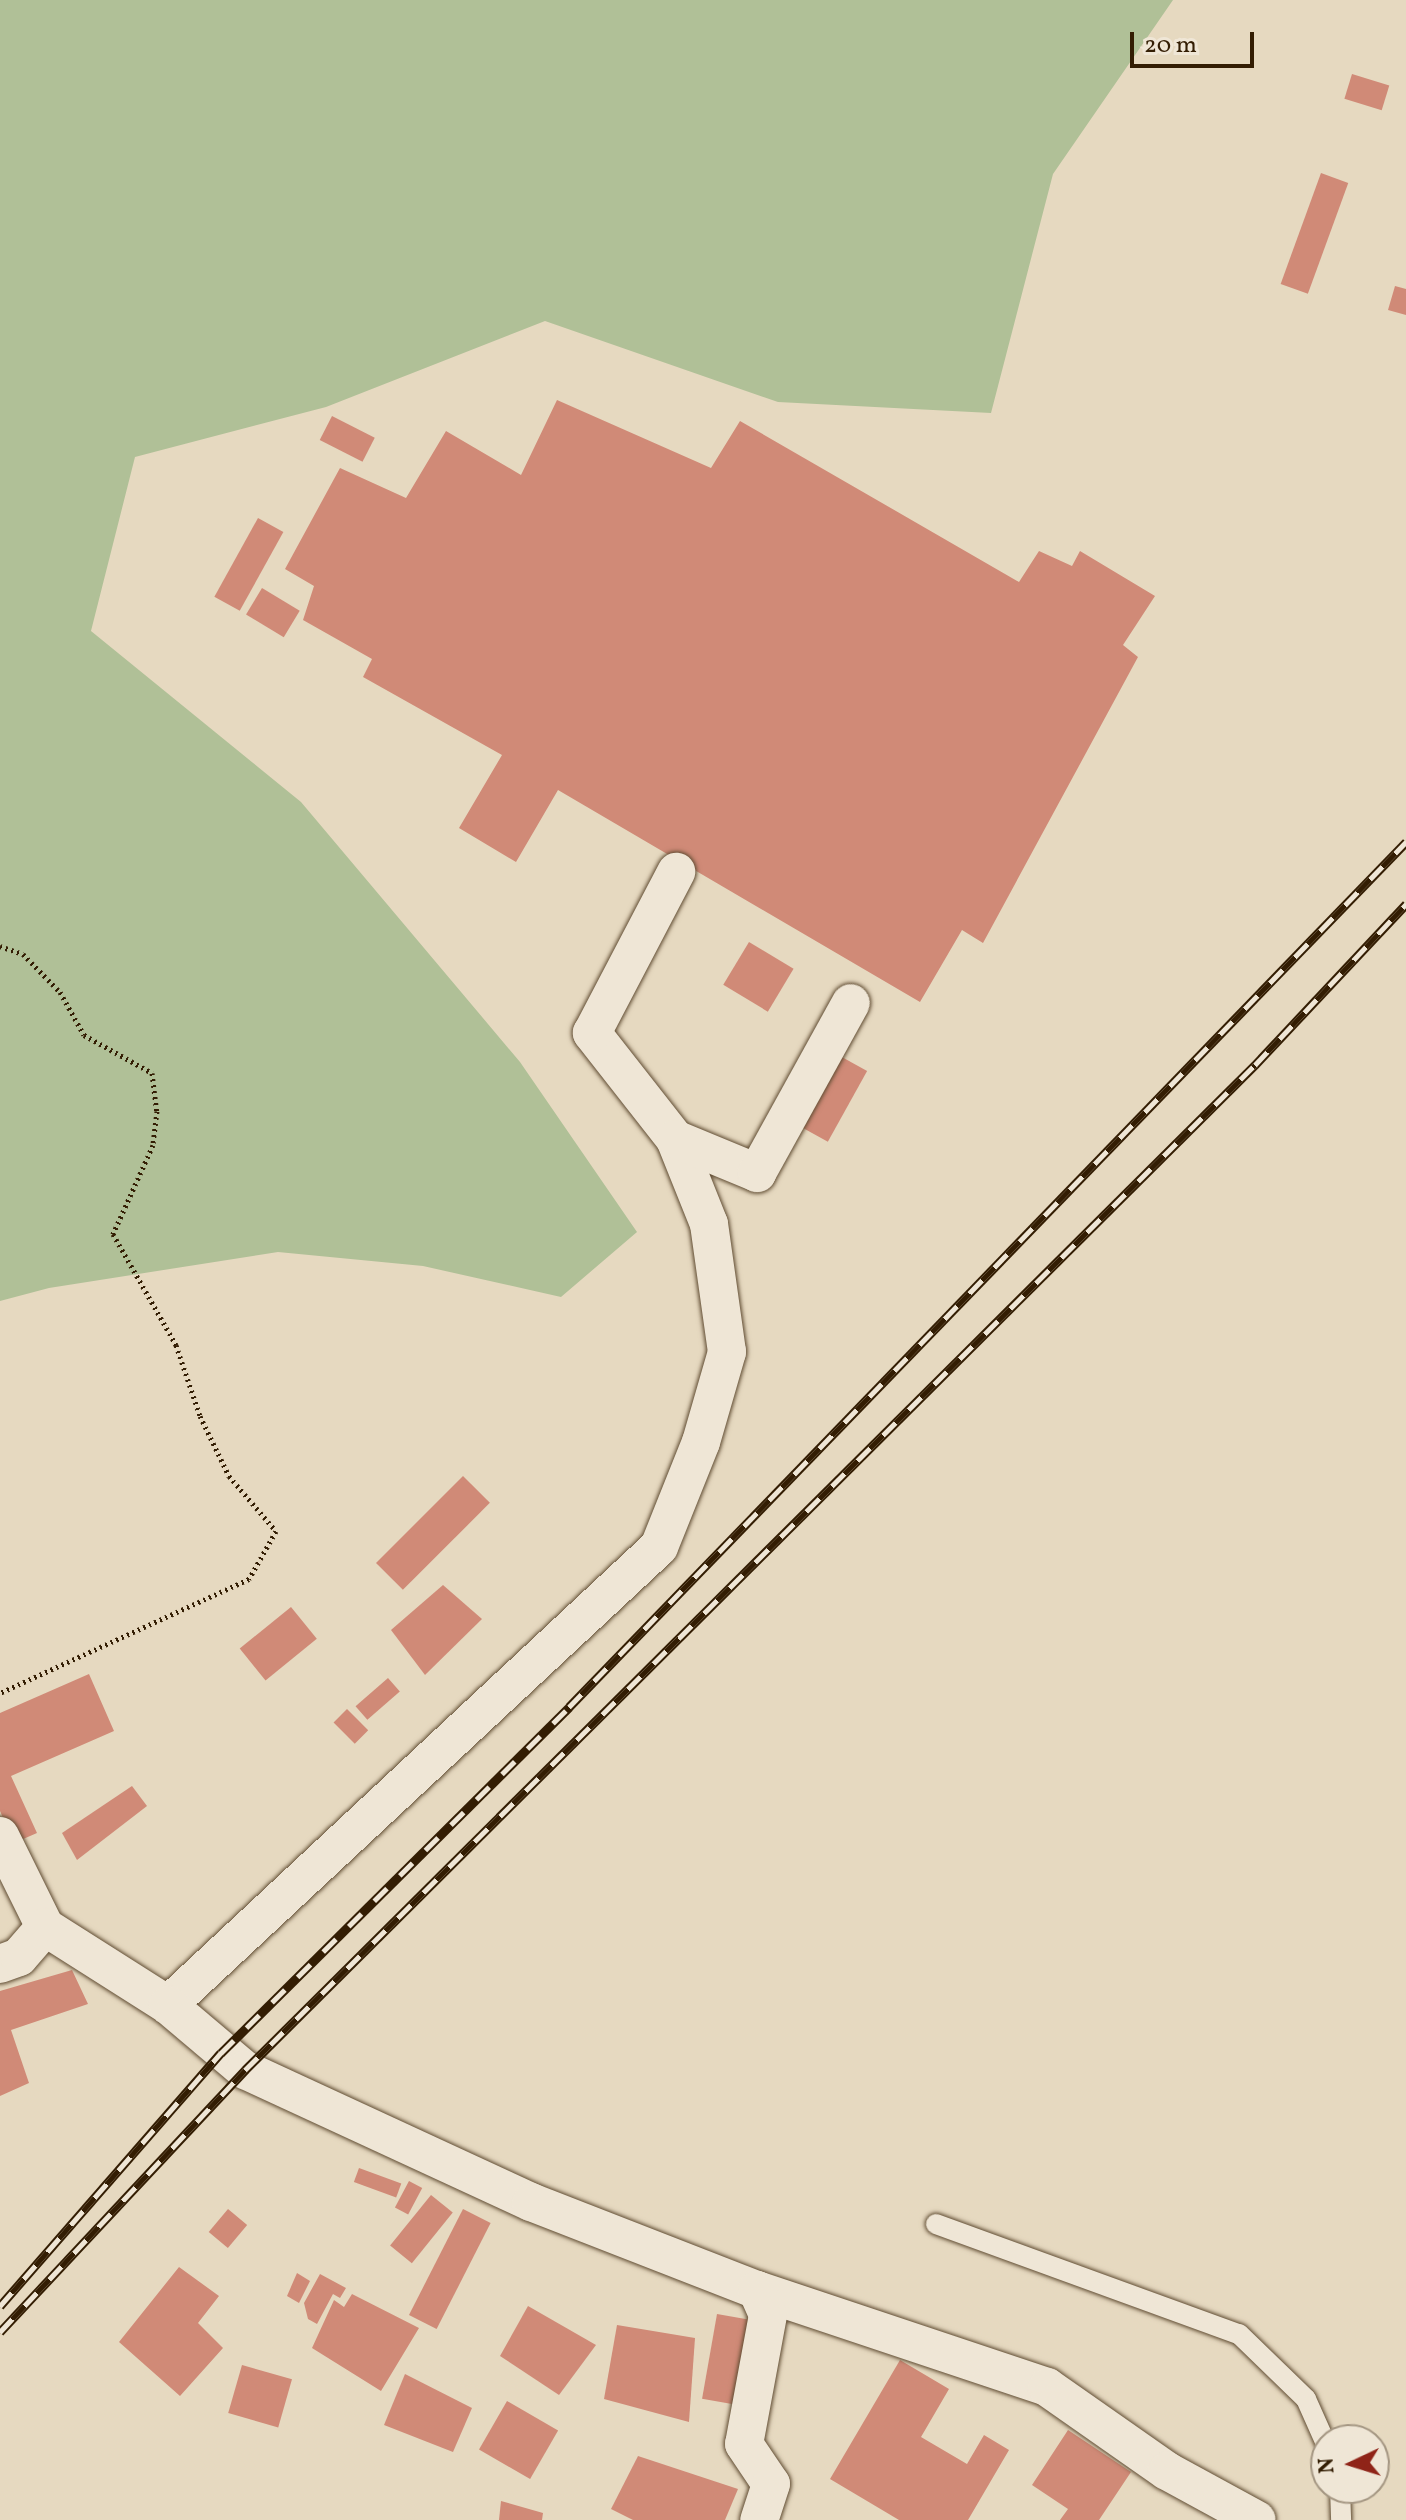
<!DOCTYPE html>
<style>
body{margin:0}
#map{position:relative;width:1406px;height:2520px;overflow:hidden;background:#e6d9c0;font-family:Vollkorn,serif}
div>[style]{position:absolute}
.green>*{inset:0;background:#b0c097}
.building>*{inset:0;background:#d08a77;transform-origin:0 0}
.path>*{height:5px;margin-top:-2.5px;transform-origin:0;background:repeating-linear-gradient(90deg,#331d03 0 2px,transparent 0 6px)}
.roads{filter:drop-shadow(0 0 2px #604c32) drop-shadow(0 0 2px #604c32)}
.service>*{height:20px;margin:-10px;padding:0 10px;transform-origin:10px;border-radius:10px;background:#efe6d6}
.minor>*{height:38px;margin:-19px;padding:0 19px;transform-origin:19px;border-radius:19px;background:#efe6d6}
.rail>*{height:9px;margin-top:-4.5px;transform-origin:0;background:repeating-linear-gradient(90deg,#efe6d6 0 18px,#331d03 0 36px);box-sizing:border-box;border-block:2px solid #331d03}
span{translate:-50% -50%;white-space:nowrap;text-align:center;line-height:1.15;-webkit-text-stroke:7px #efe6d6;paint-order:stroke}
.north{position:absolute;left:1310px;top:2424px;width:80px;height:80px;box-sizing:border-box;background:#efe6d6;border:2px solid #a49682;border-radius:50%;rotate:266deg;font-size:22px;font-weight:700;line-height:32px;text-align:center;color:#331d03}
.north::after{content:'';display:block;margin:auto;width:28px;height:36px;background:#8f2418;clip-path:polygon(50% 0,100% 100%,50% 72%,0 100%)}
.scale{position:absolute;left:1130px;top:32px;width:124px;height:36px;box-sizing:border-box;border:4px solid #331d03;border-top:0;padding-left:10px;font-size:24px;line-height:28px;white-space:nowrap;color:#331d03;-webkit-text-stroke:6px #efe6d6;paint-order:stroke}
</style>
<div id="map">
<div class="green">
<i style="clip-path:polygon(0 0,1173px 0,1053px 174px,991px 413px,778px 402px,545px 321px,326px 407px,135px 457px,91px 631px,301px 802px,520px 1062px,637px 1232px,561px 1297px,423px 1266px,278px 1252px,49px 1288px,0 1301px)"></i>
</div>
<div class="building">
<i style="left:1352px;top:74px;width:39px;height:26px;rotate:17deg"></i>
<i style="left:1321px;top:173px;width:29px;height:118px;rotate:20deg"></i>
<i style="clip-path:polygon(1395px 286px,1406px 289px,1406px 315px,1388px 310px)"></i>
<i style="clip-path:polygon(557px 400px,711px 468px,740px 421px,1019px 582px,1039px 551px,1072px 566px,1080px 551px,1155px 596px,1123px 645px,1138px 657px,983px 943px,962px 930px,920px 1002px,558px 790px,516px 862px,459px 828px,502px 755px,363px 677px,372px 659px,303px 620px,314px 586px,285px 569px,340px 468px,406px 498px,446px 431px,521px 475px)"></i>
<i style="left:332px;top:416px;width:48px;height:27px;rotate:27deg"></i>
<i style="left:258px;top:518px;width:29px;height:90px;rotate:29deg"></i>
<i style="left:262px;top:588px;width:44px;height:31px;rotate:31deg"></i>
<i style="left:749px;top:942px;width:52px;height:50px;rotate:31deg"></i>
<i style="left:840px;top:1056px;width:31px;height:81px;rotate:29deg"></i>
<i style="left:463px;top:1476px;width:38px;height:123px;rotate:45deg"></i>
<i style="clip-path:polygon(443px 1585px,482px 1619px,425px 1675px,391px 1630px)"></i>
<i style="left:291px;top:1607px;width:41px;height:66px;rotate:51deg"></i>
<i style="clip-path:polygon(89px 1674px,114px 1731px,11px 1776px,37px 1833px,14px 1843px,0 1811px,0 1713px)"></i>
<i style="left:388px;top:1678px;width:18px;height:43px;rotate:49deg"></i>
<i style="left:347px;top:1709px;width:30px;height:19px;rotate:45deg"></i>
<i style="clip-path:polygon(132px 1786px,147px 1806px,77px 1860px,62px 1833px)"></i>
<i style="clip-path:polygon(72px 1970px,88px 2004px,11px 2030px,29px 2083px,0 2096px,0 1991px)"></i>
<i style="left:359px;top:2168px;width:45px;height:15px;rotate:20deg"></i>
<i style="left:409px;top:2181px;width:15px;height:30px;rotate:28deg"></i>
<i style="left:431px;top:2195px;width:28px;height:65px;rotate:39deg"></i>
<i style="left:228px;top:2209px;width:25px;height:30px;rotate:40deg"></i>
<i style="left:463px;top:2209px;width:31px;height:119px;rotate:27deg"></i>
<i style="clip-path:polygon(179px 2267px,219px 2296px,198px 2323px,223px 2348px,180px 2396px,119px 2342px)"></i>
<i style="clip-path:polygon(297px 2273px,310px 2281px,299px 2303px,287px 2296px)"></i>
<i style="clip-path:polygon(320px 2274px,346px 2288px,340px 2298px,333px 2294px,317px 2324px,308px 2319px,304px 2303px)"></i>
<i style="clip-path:polygon(352px 2294px,419px 2328px,381px 2391px,312px 2348px,334px 2300px,344px 2307px)"></i>
<i style="clip-path:polygon(528px 2306px,596px 2345px,559px 2395px,500px 2356px)"></i>
<i style="left:717px;top:2314px;width:39px;height:86px;rotate:10deg"></i>
<i style="clip-path:polygon(617px 2325px,695px 2338px,689px 2422px,604px 2399px)"></i>
<i style="clip-path:polygon(900px 2360px,949px 2389px,921px 2437px,967px 2464px,984px 2435px,1009px 2450px,968px 2520px,899px 2520px,830px 2479px)"></i>
<i style="left:242px;top:2365px;width:52px;height:50px;rotate:16deg"></i>
<i style="clip-path:polygon(405px 2374px,472px 2408px,453px 2452px,384px 2425px)"></i>
<i style="left:507px;top:2401px;width:59px;height:56px;rotate:30deg"></i>
<i style="clip-path:polygon(1068px 2430px,1131px 2472px,1099px 2520px,1060px 2520px,1068px 2509px,1032px 2485px)"></i>
<i style="clip-path:polygon(638px 2456px,738px 2489px,725px 2520px,633px 2520px,611px 2509px)"></i>
<i style="clip-path:polygon(501px 2501px,543px 2513px,542px 2520px,499px 2520px)"></i>
</div>
<div class="path">
<i style="left:0;top:946px;width:24px;rotate:19deg"></i>
<i style="left:23px;top:954px;width:53px;rotate:45.8deg"></i>
<i style="left:60px;top:992px;width:49px;rotate:60.8deg"></i>
<i style="left:84px;top:1035px;width:78px;rotate:29.2deg"></i>
<i style="left:152px;top:1073px;width:38px;rotate:83deg"></i>
<i style="left:157px;top:1111px;width:34px;rotate:97deg"></i>
<i style="left:153px;top:1145px;width:98px;rotate:114.2deg"></i>
<i style="left:113px;top:1234px;width:128px;rotate:60.4deg"></i>
<i style="left:176px;top:1345px;width:75px;rotate:71.3deg"></i>
<i style="left:200px;top:1416px;width:67px;rotate:64.2deg"></i>
<i style="left:229px;top:1476px;width:72px;rotate:49.5deg"></i>
<i style="left:276px;top:1531px;width:55px;rotate:119.4deg"></i>
<i style="left:249px;top:1579px;width:274px;rotate:155.4deg"></i>
</div>
<div class="roads">
<div class="service">
<i style="left:936px;top:2224px;width:322px;rotate:20deg"></i>
<i style="left:1239px;top:2334px;width:93px;rotate:44.1deg"></i>
<i style="left:1306px;top:2399px;width:49px;rotate:66deg"></i>
<i style="left:1340px;top:2488px;width:32px;rotate:88deg"></i>
</div>
<div class="minor">
<i style="left:675px;top:1139px;width:135px;rotate:-128.1deg"></i>
<i style="left:592px;top:1033px;width:182px;rotate:-62.4deg"></i>
<i style="left:0;top:1836px;width:102px;rotate:63.7deg"></i>
<i style="left:0;top:1964px;width:20px;rotate:-20deg"></i>
<i style="left:19px;top:1957px;width:40px;rotate:-49deg"></i>
<i style="left:45px;top:1927px;width:146px;rotate:32.4deg"></i>
<i style="left:168px;top:2005px;width:671px;rotate:-43.01deg"></i>
<i style="left:659px;top:1547px;width:113px;rotate:-68.2deg"></i>
<i style="left:701px;top:1442px;width:94px;rotate:-73.9deg"></i>
<i style="left:727px;top:1352px;width:129px;rotate:-98deg"></i>
<i style="left:709px;top:1224px;width:92px;rotate:-111.8deg"></i>
<i style="left:675px;top:1139px;width:89px;rotate:22.5deg"></i>
<i style="left:757px;top:1173px;width:194px;rotate:-61.1deg"></i>
<i style="left:168px;top:2005px;width:101px;rotate:40.2deg"></i>
<i style="left:245px;top:2070px;width:315px;rotate:24.8deg"></i>
<i style="left:531px;top:2202px;width:243px;rotate:21.3deg"></i>
<i style="left:757px;top:2290px;width:306px;rotate:18.5deg"></i>
<i style="left:1047px;top:2387px;width:146px;rotate:35deg"></i>
<i style="left:1167px;top:2471px;width:102px;rotate:28.6deg"></i>
<i style="left:757px;top:2290px;width:27px;rotate:66deg"></i>
<i style="left:768px;top:2315px;width:131px;rotate:100.5deg"></i>
<i style="left:744px;top:2444px;width:48px;rotate:56deg"></i>
<i style="left:771px;top:2484px;width:38px;rotate:108deg"></i>
</div>
</div>
<div class="rail">
<i style="left:0;top:2306px;width:336px;rotate:-48.9deg"></i>
<i style="left:221px;top:2053px;width:491px;rotate:-44.8deg"></i>
<i style="left:569px;top:1707px;width:1204px;rotate:-45.94deg"></i>
<i style="left:0;top:2332px;width:359px;rotate:-46.9deg"></i>
<i style="left:245px;top:2070px;width:1425px;rotate:-44.86deg"></i>
<i style="left:1255px;top:1065px;width:221px;rotate:-46.8deg"></i>
</div>
<div class="north">N</div>
<div class="scale">20 m</div>
</div>
